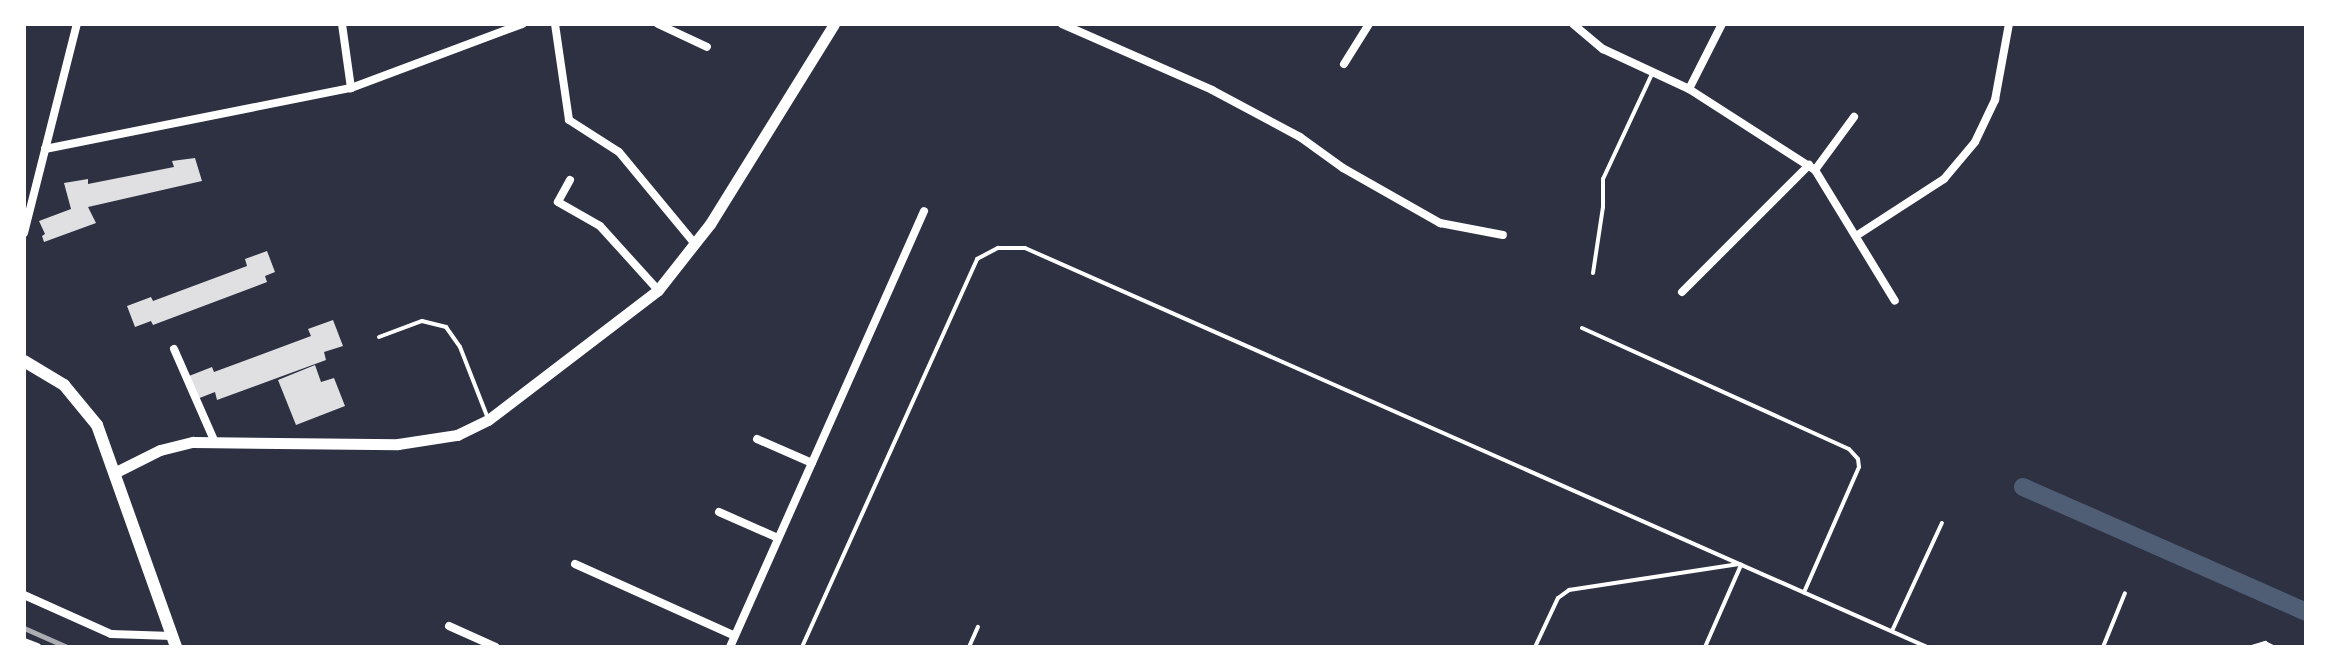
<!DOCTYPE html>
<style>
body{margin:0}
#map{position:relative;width:2330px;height:671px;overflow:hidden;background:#2d3142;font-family:Montserrat,sans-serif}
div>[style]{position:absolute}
.canal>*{height:18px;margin:-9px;padding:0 9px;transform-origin:9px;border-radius:9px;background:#4f5d75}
.building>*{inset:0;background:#e0e0e3}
.service>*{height:4px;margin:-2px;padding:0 2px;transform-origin:2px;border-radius:2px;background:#fff}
.minor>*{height:8px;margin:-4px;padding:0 4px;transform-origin:4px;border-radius:4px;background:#fff}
.tertiary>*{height:11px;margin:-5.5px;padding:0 5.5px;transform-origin:5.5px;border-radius:5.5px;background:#fff}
.secondary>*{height:12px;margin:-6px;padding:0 6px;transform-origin:6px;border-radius:6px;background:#fff}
.rail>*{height:5px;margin:-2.5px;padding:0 2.5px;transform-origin:2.5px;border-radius:2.5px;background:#abadb3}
span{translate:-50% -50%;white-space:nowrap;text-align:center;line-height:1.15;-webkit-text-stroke:6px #fff;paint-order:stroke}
.frame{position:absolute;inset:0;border:26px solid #fff;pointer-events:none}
</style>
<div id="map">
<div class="canal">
<i style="left:2023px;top:487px;width:309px;rotate:23.8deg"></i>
</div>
<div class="building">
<i style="clip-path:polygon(195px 158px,202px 181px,88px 207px,96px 223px,44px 242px,42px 236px,45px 234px,39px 221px,71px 209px,64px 183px,88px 179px,88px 184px,174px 167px,172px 161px)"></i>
<i style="clip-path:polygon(267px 251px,275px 272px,265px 276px,267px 282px,153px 325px,151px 321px,135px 327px,127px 306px,151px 297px,153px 301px,247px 266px,245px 259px)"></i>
<i style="clip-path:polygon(333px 320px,343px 346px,324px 352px,326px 360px,217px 400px,215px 392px,197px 399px,189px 376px,212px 367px,214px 372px,311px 336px,308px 329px)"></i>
<i style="clip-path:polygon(315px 365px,321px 382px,334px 378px,345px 406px,296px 425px,278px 380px)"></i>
</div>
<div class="service">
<i style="left:1593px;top:273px;width:67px;rotate:-81.4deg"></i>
<i style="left:1603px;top:207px;width:28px;rotate:-90deg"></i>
<i style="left:1603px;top:179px;width:116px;rotate:-65deg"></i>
<i style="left:1582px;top:328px;width:293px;rotate:24.4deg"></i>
<i style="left:1849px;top:449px;width:13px;rotate:48deg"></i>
<i style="left:1858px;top:459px;width:8px;rotate:83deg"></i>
<i style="left:1859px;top:467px;width:137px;rotate:113.7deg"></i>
<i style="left:379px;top:337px;width:46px;rotate:-20.4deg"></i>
<i style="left:422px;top:321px;width:25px;rotate:14deg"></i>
<i style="left:446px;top:327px;width:24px;rotate:55deg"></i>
<i style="left:460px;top:347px;width:74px;rotate:68.6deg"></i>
<i style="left:1892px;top:631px;width:119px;rotate:-65.2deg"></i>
<i style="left:802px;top:647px;width:426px;rotate:-65.7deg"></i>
<i style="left:977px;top:259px;width:24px;rotate:-28deg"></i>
<i style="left:998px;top:248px;width:27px"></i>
<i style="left:1025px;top:248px;width:986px;rotate:23.86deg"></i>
<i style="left:969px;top:647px;width:22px;rotate:-66deg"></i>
<i style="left:1535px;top:647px;width:54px;rotate:-64.9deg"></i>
<i style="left:1558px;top:598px;width:14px;rotate:-36deg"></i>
<i style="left:1569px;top:590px;width:172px;rotate:-8.7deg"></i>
<i style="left:1705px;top:647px;width:90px;rotate:-66.3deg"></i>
<i style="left:2103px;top:647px;width:58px;rotate:-67.8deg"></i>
<i style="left:2252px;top:647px;width:14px;rotate:-17deg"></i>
<i style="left:2265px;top:643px;width:9px;rotate:27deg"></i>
</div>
<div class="minor">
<i style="left:342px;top:24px;width:65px;rotate:82deg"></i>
<i style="left:555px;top:24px;width:97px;rotate:81.7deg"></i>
<i style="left:569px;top:120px;width:59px;rotate:32.6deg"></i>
<i style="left:619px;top:152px;width:119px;rotate:50.4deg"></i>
<i style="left:658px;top:24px;width:54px;rotate:25.1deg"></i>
<i style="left:1062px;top:24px;width:164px;rotate:23.7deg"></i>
<i style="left:1212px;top:90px;width:100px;rotate:28.1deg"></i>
<i style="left:1300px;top:137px;width:53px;rotate:35.8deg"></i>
<i style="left:1343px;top:168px;width:112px;rotate:29.6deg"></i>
<i style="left:1440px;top:223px;width:64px;rotate:10.8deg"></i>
<i style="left:1573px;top:24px;width:39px;rotate:40deg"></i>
<i style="left:1603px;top:49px;width:95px;rotate:24.9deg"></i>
<i style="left:1689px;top:89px;width:150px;rotate:32.7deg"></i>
<i style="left:1815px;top:170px;width:66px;rotate:-53.7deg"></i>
<i style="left:1344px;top:64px;width:47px;rotate:-58deg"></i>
<i style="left:1689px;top:89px;width:73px;rotate:-63.1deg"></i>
<i style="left:45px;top:149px;width:312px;rotate:-11.3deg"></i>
<i style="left:351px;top:88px;width:183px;rotate:-20.5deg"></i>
<i style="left:1815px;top:170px;width:153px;rotate:58.6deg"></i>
<i style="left:570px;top:180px;width:25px;rotate:119deg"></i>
<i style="left:558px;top:202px;width:48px;rotate:29.7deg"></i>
<i style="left:600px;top:226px;width:86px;rotate:47.8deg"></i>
<i style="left:24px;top:233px;width:216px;rotate:-75.8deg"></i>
<i style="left:1856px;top:236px;width:105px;rotate:-32.9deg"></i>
<i style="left:1944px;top:179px;width:48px;rotate:-50deg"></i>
<i style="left:1975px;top:142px;width:47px;rotate:-64.5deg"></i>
<i style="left:1995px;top:100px;width:77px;rotate:-79.6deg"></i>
<i style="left:1682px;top:292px;width:180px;rotate:-45deg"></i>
<i style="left:174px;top:349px;width:99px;rotate:66.3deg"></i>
<i style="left:757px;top:439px;width:60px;rotate:23.6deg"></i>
<i style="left:719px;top:512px;width:64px;rotate:23.8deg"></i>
<i style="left:575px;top:564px;width:175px;rotate:24.2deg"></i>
<i style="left:24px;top:595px;width:95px;rotate:24.1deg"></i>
<i style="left:111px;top:634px;width:61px;rotate:1.9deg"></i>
<i style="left:449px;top:626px;width:51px;rotate:24.1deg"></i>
<i style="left:24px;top:642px;width:14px;rotate:21deg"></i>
<i style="left:730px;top:647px;width:477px;rotate:-66deg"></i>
</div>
<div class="tertiary">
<i style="left:114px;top:473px;width:51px;rotate:-26.6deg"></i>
<i style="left:160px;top:450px;width:34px;rotate:-14deg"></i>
<i style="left:193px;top:442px;width:205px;rotate:0.6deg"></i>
<i style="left:398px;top:444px;width:60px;rotate:-8.7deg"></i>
<i style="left:457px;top:435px;width:34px;rotate:-26deg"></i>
<i style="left:488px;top:420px;width:214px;rotate:-37.4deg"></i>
<i style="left:658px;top:290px;width:84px;rotate:-51.8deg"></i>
<i style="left:710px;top:224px;width:235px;rotate:-58.2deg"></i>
</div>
<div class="secondary">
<i style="left:24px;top:361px;width:47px;rotate:31deg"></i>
<i style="left:64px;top:385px;width:52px;rotate:50.5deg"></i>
<i style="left:97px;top:425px;width:236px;rotate:70.4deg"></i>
</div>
<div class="rail">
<i style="left:24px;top:628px;width:47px;rotate:23.8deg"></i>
</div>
<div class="frame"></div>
</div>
